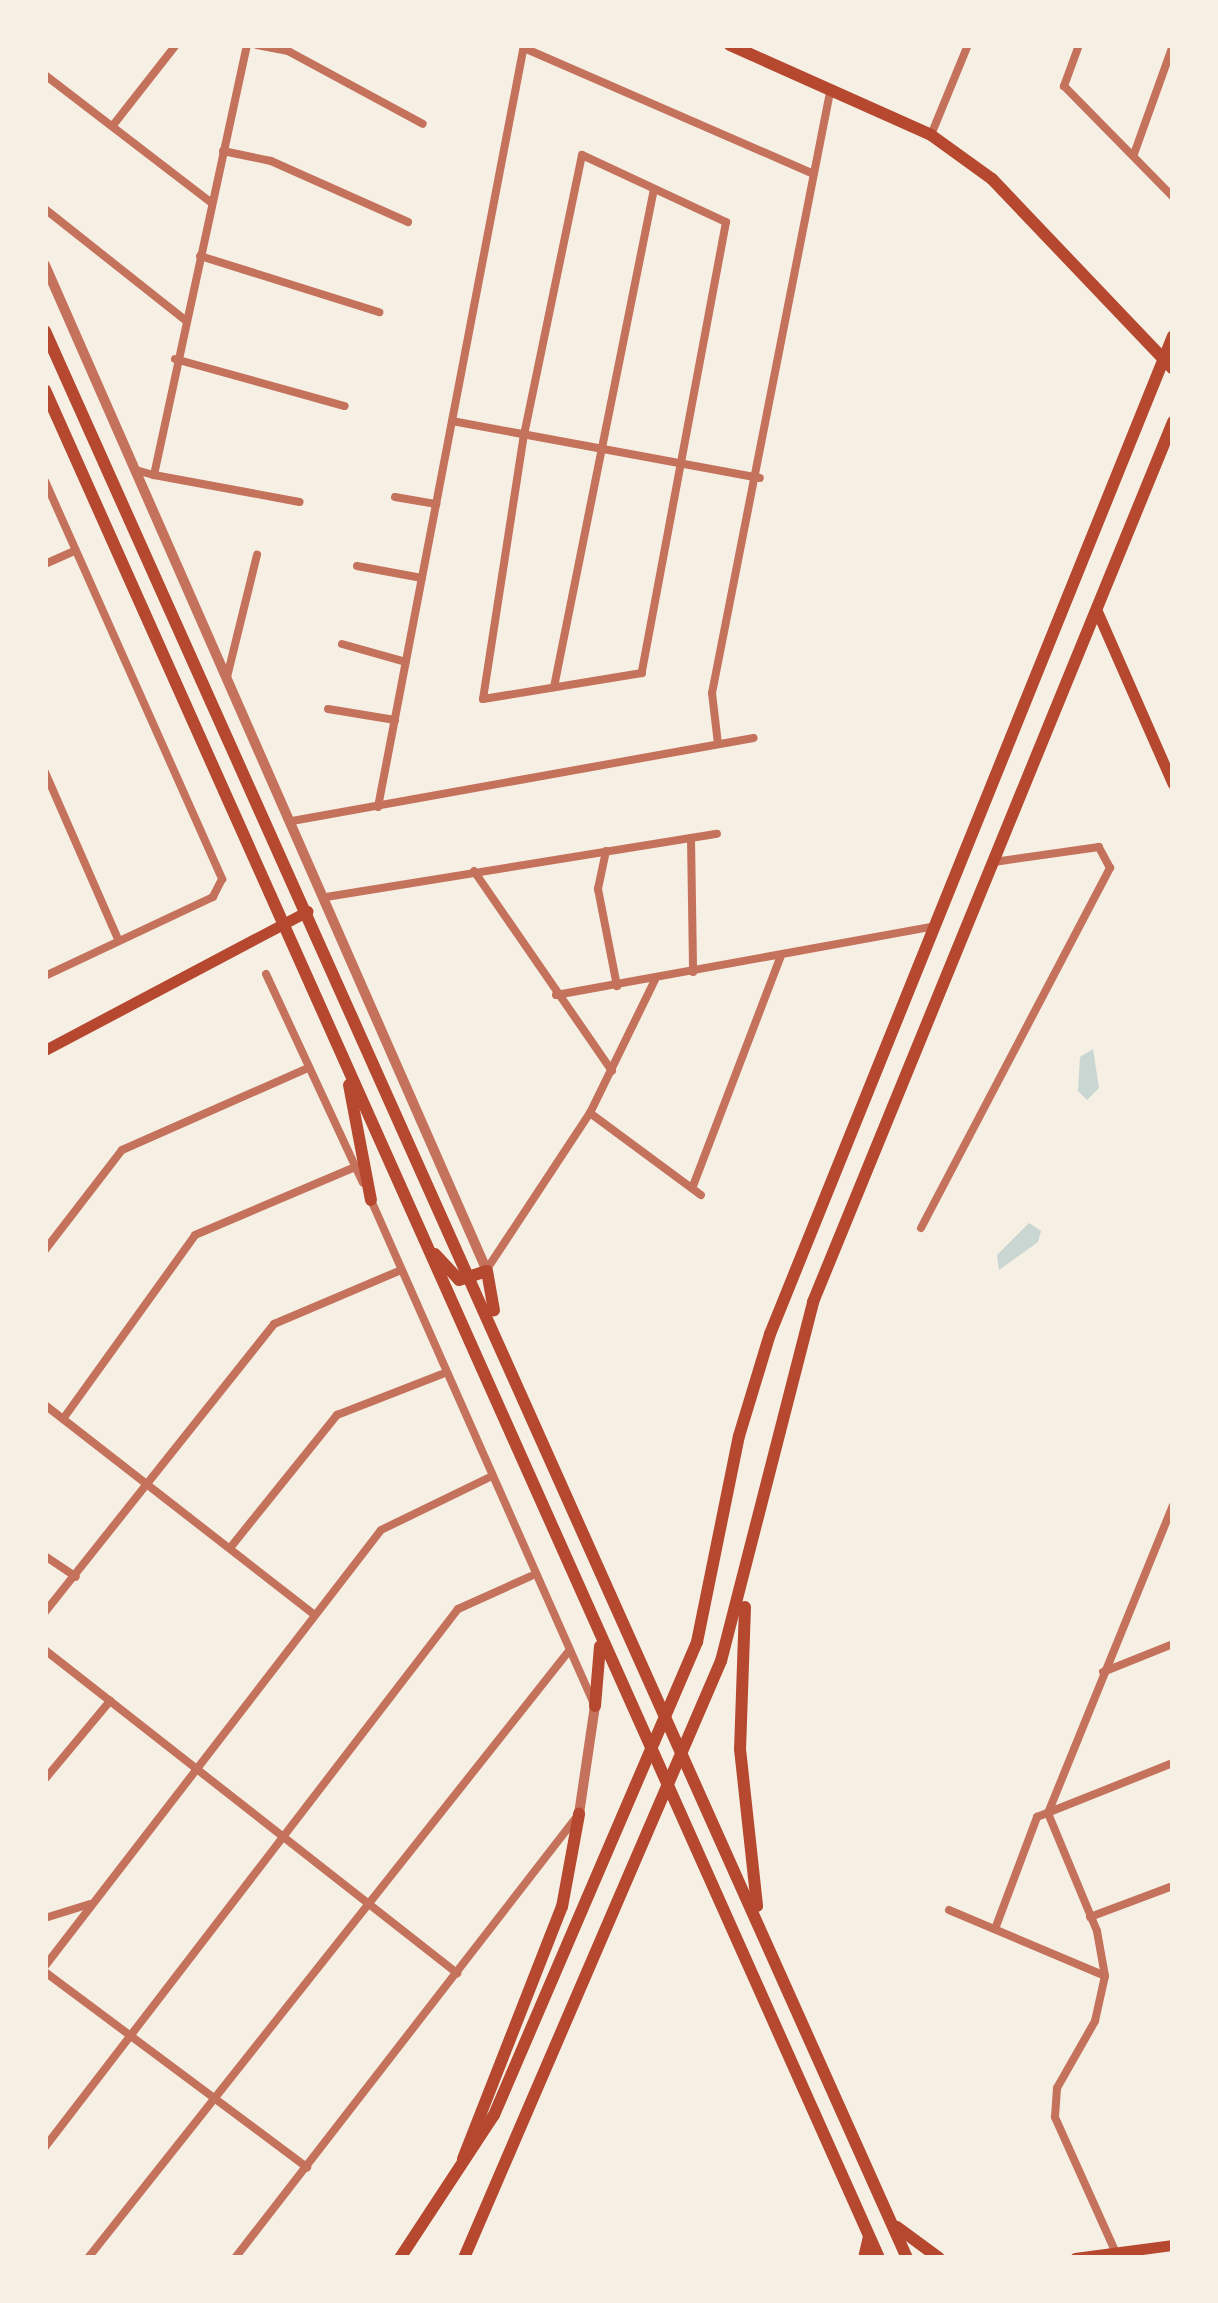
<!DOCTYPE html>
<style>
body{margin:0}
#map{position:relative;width:1218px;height:2303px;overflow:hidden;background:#f6efe4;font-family:"Fira Sans",sans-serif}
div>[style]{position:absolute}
.water>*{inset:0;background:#c9d6d2}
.minor>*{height:8px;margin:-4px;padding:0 4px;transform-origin:4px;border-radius:4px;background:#c5725c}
.tertiary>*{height:10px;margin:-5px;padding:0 5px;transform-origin:5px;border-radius:5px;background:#c5725c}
.secondary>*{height:11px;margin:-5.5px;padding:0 5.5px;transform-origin:5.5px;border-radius:5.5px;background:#b5482f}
.primary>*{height:12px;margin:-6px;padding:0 6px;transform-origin:6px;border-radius:6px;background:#b5482f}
span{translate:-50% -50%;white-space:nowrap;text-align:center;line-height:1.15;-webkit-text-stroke:10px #f6efe4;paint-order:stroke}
.frame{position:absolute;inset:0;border:48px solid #f6efe4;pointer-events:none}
</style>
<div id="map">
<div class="water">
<i style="clip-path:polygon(1093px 1049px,1099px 1088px,1087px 1100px,1078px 1091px,1080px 1057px)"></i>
<i style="clip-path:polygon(1029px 1223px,1041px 1231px,1038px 1242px,999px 1270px,997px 1255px)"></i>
</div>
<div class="minor">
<i style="left:257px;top:45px;width:32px;rotate:11deg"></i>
<i style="left:288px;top:51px;width:153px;rotate:28.4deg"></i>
<i style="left:1079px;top:45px;width:44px;rotate:110.1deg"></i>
<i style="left:1064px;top:86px;width:156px;rotate:45.5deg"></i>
<i style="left:524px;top:48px;width:314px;rotate:23.5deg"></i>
<i style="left:45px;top:75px;width:210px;rotate:37.5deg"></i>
<i style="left:114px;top:124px;width:100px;rotate:-51.9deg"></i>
<i style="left:931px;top:135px;width:97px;rotate:-67.7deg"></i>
<i style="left:223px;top:151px;width:49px;rotate:11.8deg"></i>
<i style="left:271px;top:161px;width:150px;rotate:24deg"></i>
<i style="left:1134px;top:154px;width:116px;rotate:-70.3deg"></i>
<i style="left:582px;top:155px;width:159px;rotate:25deg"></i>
<i style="left:726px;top:222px;width:459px;rotate:100.6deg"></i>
<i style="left:642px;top:673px;width:161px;rotate:170.7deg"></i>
<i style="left:483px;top:699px;width:267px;rotate:-81.2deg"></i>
<i style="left:524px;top:435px;width:286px;rotate:-78.3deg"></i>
<i style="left:45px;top:209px;width:179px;rotate:38.4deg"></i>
<i style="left:200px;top:256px;width:188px;rotate:17.4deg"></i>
<i style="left:175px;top:359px;width:176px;rotate:15.5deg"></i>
<i style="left:452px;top:421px;width:313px;rotate:10.5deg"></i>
<i style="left:136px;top:470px;width:19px;rotate:16deg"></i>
<i style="left:154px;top:475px;width:440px;rotate:-77.8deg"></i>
<i style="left:154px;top:475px;width:148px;rotate:10.5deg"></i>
<i style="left:45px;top:481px;width:436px;rotate:66deg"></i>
<i style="left:222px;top:879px;width:20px;rotate:117deg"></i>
<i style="left:213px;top:897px;width:186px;rotate:154.8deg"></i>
<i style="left:395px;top:497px;width:42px;rotate:9.7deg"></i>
<i style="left:45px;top:564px;width:32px;rotate:-24deg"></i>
<i style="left:357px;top:566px;width:66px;rotate:10.5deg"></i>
<i style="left:342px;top:644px;width:66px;rotate:15.7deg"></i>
<i style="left:227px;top:677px;width:126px;rotate:-76.2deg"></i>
<i style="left:554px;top:687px;width:508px;rotate:-78.65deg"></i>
<i style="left:328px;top:709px;width:68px;rotate:9.3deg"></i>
<i style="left:718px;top:744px;width:51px;rotate:-96.7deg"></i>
<i style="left:712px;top:693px;width:612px;rotate:-78.89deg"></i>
<i style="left:45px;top:772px;width:184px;rotate:66.4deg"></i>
<i style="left:378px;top:807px;width:776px;rotate:-79.15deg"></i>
<i style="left:292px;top:821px;width:469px;rotate:-10.2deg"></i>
<i style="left:691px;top:838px;width:134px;rotate:89.1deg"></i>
<i style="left:606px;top:851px;width:39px;rotate:102deg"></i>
<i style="left:598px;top:889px;width:99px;rotate:78.9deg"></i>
<i style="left:474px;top:871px;width:243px;rotate:55.4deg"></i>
<i style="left:326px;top:897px;width:396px;rotate:-9.2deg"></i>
<i style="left:266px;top:974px;width:230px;rotate:65.1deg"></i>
<i style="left:556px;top:995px;width:384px;rotate:-10.3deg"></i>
<i style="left:590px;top:1113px;width:138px;rotate:36.5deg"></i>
<i style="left:693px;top:1186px;width:247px;rotate:-69.1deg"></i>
<i style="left:371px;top:1200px;width:551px;rotate:66.13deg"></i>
<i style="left:921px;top:1228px;width:407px;rotate:-62.3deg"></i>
<i style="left:1110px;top:868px;width:24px;rotate:-118deg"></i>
<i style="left:1099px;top:847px;width:106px;rotate:171.9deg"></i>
<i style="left:45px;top:1250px;width:126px;rotate:-52.4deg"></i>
<i style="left:122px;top:1150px;width:203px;rotate:-23.8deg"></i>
<i style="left:487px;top:1269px;width:187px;rotate:-56.6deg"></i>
<i style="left:590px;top:1113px;width:148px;rotate:-64deg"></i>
<i style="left:45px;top:1405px;width:340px;rotate:37.9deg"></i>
<i style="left:63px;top:1419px;width:226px;rotate:-54.3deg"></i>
<i style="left:195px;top:1235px;width:174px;rotate:-23deg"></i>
<i style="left:230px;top:1548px;width:171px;rotate:-51.2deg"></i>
<i style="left:337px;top:1415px;width:113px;rotate:-21.3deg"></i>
<i style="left:45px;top:1556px;width:37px;rotate:34deg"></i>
<i style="left:45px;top:1612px;width:368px;rotate:-51.5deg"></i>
<i style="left:274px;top:1324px;width:138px;rotate:-23deg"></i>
<i style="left:45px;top:1650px;width:524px;rotate:38.1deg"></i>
<i style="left:1103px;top:1672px;width:75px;rotate:-21.8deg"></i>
<i style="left:45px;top:1779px;width:102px;rotate:-50.2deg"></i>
<i style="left:949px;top:1910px;width:169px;rotate:22.9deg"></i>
<i style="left:1090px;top:1917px;width:89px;rotate:-20.5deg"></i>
<i style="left:45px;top:1918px;width:47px;rotate:-17.3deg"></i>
<i style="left:995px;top:1929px;width:120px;rotate:-69.4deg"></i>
<i style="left:1037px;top:1817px;width:146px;rotate:-21.7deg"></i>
<i style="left:45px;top:1966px;width:550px;rotate:-52.38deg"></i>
<i style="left:381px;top:1530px;width:119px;rotate:-25.9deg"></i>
<i style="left:45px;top:1972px;width:327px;rotate:36.7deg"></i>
<i style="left:45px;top:2147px;width:678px;rotate:-52.49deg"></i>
<i style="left:458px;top:1609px;width:80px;rotate:-24.3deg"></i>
<i style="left:1116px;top:2253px;width:149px;rotate:-114.2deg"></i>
<i style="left:1055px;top:2117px;width:29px;rotate:-86deg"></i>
<i style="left:1057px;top:2088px;width:77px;rotate:-60.4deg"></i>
<i style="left:1095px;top:2021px;width:46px;rotate:-77.5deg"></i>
<i style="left:1105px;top:1976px;width:46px;rotate:-100.1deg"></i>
<i style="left:1097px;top:1931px;width:128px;rotate:-112.6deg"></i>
<i style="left:1048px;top:1813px;width:332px;rotate:-67.9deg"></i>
<i style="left:88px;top:2258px;width:774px;rotate:-51.61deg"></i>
<i style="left:235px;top:2258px;width:555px;rotate:-52.24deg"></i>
</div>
<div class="tertiary">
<i style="left:45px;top:265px;width:1099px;rotate:66.28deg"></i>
<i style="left:579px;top:1814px;width:109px;rotate:-81.6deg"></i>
</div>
<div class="secondary">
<i style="left:1096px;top:609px;width:191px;rotate:66.3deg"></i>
<i style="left:45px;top:1050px;width:297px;rotate:-27.9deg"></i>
<i style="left:1075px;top:2258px;width:99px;rotate:-7.6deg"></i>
</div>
<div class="primary">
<i style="left:730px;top:45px;width:220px;rotate:24.1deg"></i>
<i style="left:931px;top:135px;width:75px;rotate:35.8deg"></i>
<i style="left:992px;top:179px;width:262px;rotate:46.4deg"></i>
<i style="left:45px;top:331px;width:2111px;rotate:65.9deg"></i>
<i style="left:45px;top:390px;width:2046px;rotate:65.94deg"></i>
<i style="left:349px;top:1085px;width:117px;rotate:79.2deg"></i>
<i style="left:435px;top:1254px;width:35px;rotate:47deg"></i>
<i style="left:459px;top:1280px;width:29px;rotate:-18deg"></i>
<i style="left:487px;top:1271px;width:40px;rotate:80deg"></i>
<i style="left:745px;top:1607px;width:142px;rotate:92deg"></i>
<i style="left:740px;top:1749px;width:158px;rotate:83.8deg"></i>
<i style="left:595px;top:1706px;width:60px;rotate:-85.2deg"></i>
<i style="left:463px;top:2159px;width:271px;rotate:-68.6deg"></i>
<i style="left:562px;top:1907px;width:95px;rotate:-79.6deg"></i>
<i style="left:897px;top:2227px;width:52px;rotate:36.4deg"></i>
<i style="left:400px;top:2258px;width:171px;rotate:-56.7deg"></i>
<i style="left:494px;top:2115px;width:515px;rotate:-66.77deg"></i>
<i style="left:697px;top:1642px;width:210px;rotate:-78.5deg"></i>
<i style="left:739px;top:1436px;width:107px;rotate:-73.1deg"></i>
<i style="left:770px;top:1334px;width:1076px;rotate:-68.01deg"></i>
<i style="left:464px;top:2258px;width:650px;rotate:-66.71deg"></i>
<i style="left:721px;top:1661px;width:371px;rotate:-75.6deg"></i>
<i style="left:813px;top:1302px;width:951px;rotate:-67.75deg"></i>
<i style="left:864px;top:2258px;width:22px;rotate:-77deg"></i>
</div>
<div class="frame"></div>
</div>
